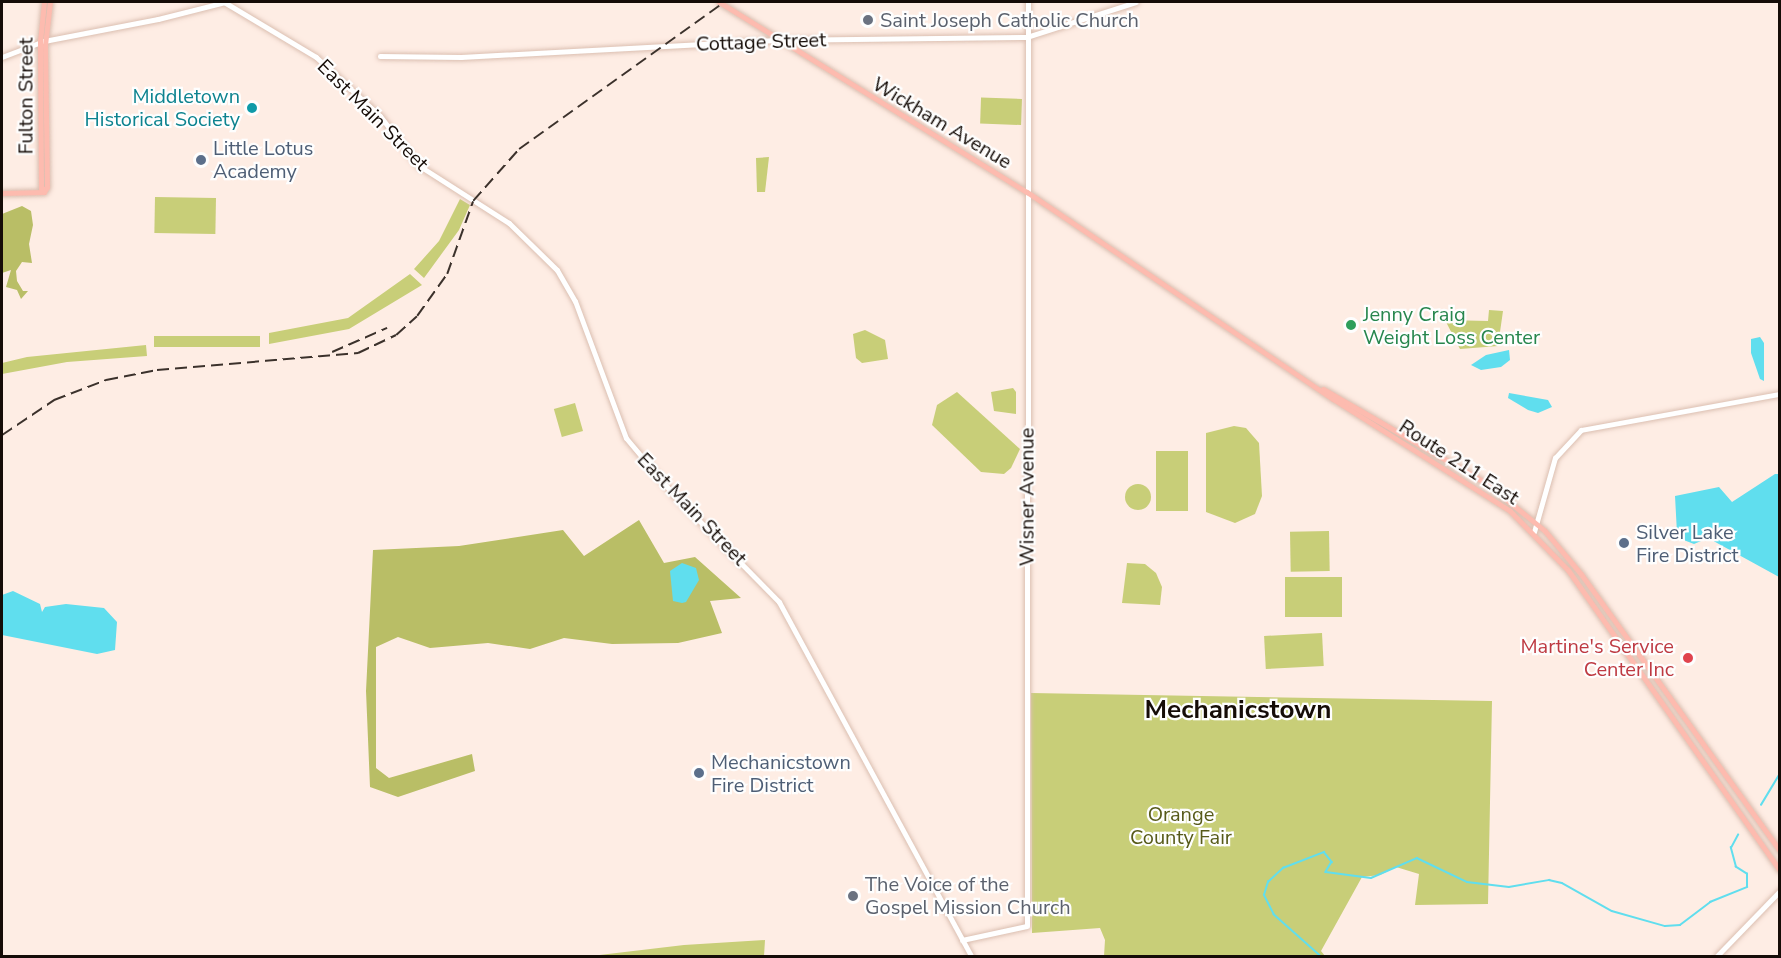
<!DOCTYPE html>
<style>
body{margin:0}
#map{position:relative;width:1781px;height:958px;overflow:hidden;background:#feede4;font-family:"Nunito Sans",sans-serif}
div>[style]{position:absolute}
.green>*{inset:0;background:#c8ce78;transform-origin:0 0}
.round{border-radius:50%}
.forest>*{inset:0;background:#b9be66}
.water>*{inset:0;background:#60deee}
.stream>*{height:1.5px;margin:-0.75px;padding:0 0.75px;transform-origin:0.75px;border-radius:0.75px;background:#60deee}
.roads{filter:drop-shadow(0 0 2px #dbbfb1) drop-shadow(0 0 2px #dbbfb1)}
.tertiary>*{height:4.5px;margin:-2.25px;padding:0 2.25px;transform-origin:2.25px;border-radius:2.25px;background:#fff}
.secondary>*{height:5px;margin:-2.5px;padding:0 2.5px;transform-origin:2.5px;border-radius:2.5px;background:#fff}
.primary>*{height:5px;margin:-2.5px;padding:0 2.5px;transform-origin:2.5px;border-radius:2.5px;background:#fdbbaf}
.rail>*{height:1.5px;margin-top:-0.75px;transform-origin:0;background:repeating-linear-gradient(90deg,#3b312b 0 12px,transparent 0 18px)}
.dots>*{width:16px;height:16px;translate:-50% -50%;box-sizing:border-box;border:3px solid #fefefe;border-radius:50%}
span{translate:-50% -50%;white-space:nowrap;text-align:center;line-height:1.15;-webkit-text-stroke:4.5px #fefefe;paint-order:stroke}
.worship-label{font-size:20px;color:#5b616d}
.left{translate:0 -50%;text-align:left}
.street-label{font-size:20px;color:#150c07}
.culture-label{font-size:20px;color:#0d838f}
.right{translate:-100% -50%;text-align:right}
.service-label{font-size:20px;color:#4e5e75}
.leisure-label{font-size:20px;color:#27864d}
.health-label{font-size:20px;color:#be3a42}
.park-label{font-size:20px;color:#575a19}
.district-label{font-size:26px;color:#150c07;font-weight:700}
.frame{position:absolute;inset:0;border:3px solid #150c07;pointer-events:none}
</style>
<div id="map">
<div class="green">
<i style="left:1022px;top:99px;width:26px;height:41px;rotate:92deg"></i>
<i style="clip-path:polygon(769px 157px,765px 192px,757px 192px,756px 158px)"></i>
<i style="left:155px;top:197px;width:61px;height:36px;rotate:1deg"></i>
<i style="clip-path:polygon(460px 199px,470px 205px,459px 230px,424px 278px,414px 269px,439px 241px)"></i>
<i style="clip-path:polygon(410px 274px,422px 285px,349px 329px,269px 344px,269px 333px,348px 318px)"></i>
<i style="clip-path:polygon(1489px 310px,1503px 311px,1498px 346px,1460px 349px,1445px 320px,1488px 321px)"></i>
<i style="clip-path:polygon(865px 330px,885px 340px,888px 359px,862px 363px,856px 358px,853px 334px)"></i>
<i style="left:260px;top:336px;width:11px;height:106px;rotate:90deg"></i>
<i style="clip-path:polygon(146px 345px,147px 356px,67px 362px,2px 374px,2px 363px,27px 357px)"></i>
<i style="clip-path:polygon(1013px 388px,1016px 392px,1016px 414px,994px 411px,991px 392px)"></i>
<i style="clip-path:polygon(957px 392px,1020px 449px,1011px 468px,1004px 474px,981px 472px,932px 425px,937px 405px)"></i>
<i style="left:575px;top:403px;width:29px;height:22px;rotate:74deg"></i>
<i style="clip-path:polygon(1234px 426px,1246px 428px,1259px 443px,1262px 496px,1255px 514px,1235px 523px,1206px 512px,1206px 433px)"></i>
<i style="left:1156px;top:451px;width:32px;height:60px"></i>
<i class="round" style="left:1125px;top:484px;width:26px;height:26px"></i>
<i style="left:1329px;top:531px;width:40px;height:39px;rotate:89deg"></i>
<i style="clip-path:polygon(1127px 563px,1145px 564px,1156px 573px,1162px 587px,1160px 605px,1122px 603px)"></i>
<i style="left:1285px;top:577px;width:57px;height:40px"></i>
<i style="left:1322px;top:633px;width:33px;height:58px;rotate:87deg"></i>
<i style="clip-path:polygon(1031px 693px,1492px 701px,1488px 904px,1415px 905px,1419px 874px,1396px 867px,1380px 875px,1362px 877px,1321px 951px,1325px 956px,1104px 956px,1105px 940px,1100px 928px,1032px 933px)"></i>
<i style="clip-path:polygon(765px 940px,764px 956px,591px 956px,684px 945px)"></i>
</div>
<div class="forest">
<i style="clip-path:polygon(22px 206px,31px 211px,33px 225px,29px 244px,32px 263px,22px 262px,16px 271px,17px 281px,23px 291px,28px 291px,21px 299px,17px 290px,6px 287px,11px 270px,2px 273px,2px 214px)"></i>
<i style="clip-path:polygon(639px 520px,664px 563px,695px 557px,741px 598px,710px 601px,722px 633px,678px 643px,612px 644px,564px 638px,530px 649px,488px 643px,430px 648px,398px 637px,376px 647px,376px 768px,389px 778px,472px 754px,475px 771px,398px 797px,370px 787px,366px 691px,373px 550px,459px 546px,563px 530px,584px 556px)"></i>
</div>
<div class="water">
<i style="clip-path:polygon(1760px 337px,1764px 343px,1764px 381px,1760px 379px,1751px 353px,1751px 339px)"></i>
<i style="clip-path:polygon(1509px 350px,1510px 360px,1501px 367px,1481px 370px,1471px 365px,1486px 355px)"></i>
<i style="clip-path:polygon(1509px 393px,1548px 400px,1552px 407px,1538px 413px,1528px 410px,1508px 398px)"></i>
<i style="clip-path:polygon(1775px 474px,1780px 474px,1779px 577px,1708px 538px,1694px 544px,1681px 539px,1677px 533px,1675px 496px,1719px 487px,1732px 502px)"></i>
<i style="clip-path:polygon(682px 563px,696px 568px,699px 580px,686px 602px,682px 603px,673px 601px,670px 571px)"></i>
<i style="clip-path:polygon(13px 591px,40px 604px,42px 612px,45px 607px,66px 604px,104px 608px,117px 622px,115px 650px,97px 654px,2px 635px,2px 595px)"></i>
</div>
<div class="stream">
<i style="left:1761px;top:805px;width:37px;rotate:-59deg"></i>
<i style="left:1320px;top:956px;width:62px;rotate:-138.3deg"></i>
<i style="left:1274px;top:915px;width:22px;rotate:-117deg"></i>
<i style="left:1264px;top:895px;width:14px;rotate:-73deg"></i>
<i style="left:1268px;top:882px;width:21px;rotate:-43deg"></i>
<i style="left:1283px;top:868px;width:44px;rotate:-21.3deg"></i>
<i style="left:1324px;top:852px;width:13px;rotate:51deg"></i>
<i style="left:1332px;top:862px;width:12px;rotate:121deg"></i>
<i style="left:1326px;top:872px;width:45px;rotate:7.6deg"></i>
<i style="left:1371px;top:878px;width:50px;rotate:-23.5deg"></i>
<i style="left:1417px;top:858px;width:55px;rotate:25.6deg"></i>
<i style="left:1467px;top:882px;width:42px;rotate:6.8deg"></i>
<i style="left:1509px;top:887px;width:41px;rotate:-9.9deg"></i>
<i style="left:1549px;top:880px;width:13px;rotate:13deg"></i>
<i style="left:1562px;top:883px;width:57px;rotate:29.2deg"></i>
<i style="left:1612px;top:911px;width:55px;rotate:15.8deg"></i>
<i style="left:1665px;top:926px;width:15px;rotate:-4deg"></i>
<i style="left:1680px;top:925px;width:38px;rotate:-37deg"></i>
<i style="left:1710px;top:902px;width:40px;rotate:-22deg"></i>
<i style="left:1747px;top:887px;width:13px;rotate:-90deg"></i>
<i style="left:1747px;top:874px;width:13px;rotate:-148deg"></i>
<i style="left:1736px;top:867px;width:20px;rotate:-105deg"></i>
<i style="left:1731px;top:848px;width:15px;rotate:-62deg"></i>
</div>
<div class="roads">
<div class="tertiary">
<i style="left:380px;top:56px;width:81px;rotate:0.7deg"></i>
<i style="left:461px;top:57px;width:311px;rotate:-3.1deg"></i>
<i style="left:772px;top:40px;width:255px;rotate:-0.7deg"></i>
<i style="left:1027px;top:37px;width:114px;rotate:-17.8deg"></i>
<i style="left:2px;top:57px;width:45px;rotate:-20.9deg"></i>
<i style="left:1534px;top:532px;width:77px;rotate:-74.2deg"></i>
<i style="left:1555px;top:458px;width:38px;rotate:-47deg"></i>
<i style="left:1581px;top:430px;width:202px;rotate:-10.3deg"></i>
<i style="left:962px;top:940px;width:66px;rotate:-12.2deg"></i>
<i style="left:1027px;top:926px;width:924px;rotate:-89.94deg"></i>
<i style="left:1717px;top:956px;width:91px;rotate:-45.9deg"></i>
</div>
<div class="secondary">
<i style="left:224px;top:2px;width:107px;rotate:30.9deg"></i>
<i style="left:316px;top:57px;width:87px;rotate:42.7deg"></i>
<i style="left:380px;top:116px;width:62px;rotate:52.2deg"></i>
<i style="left:418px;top:165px;width:108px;rotate:32.5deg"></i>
<i style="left:509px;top:223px;width:67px;rotate:44.4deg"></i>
<i style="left:557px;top:270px;width:36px;rotate:60deg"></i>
<i style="left:575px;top:301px;width:146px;rotate:69.6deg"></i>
<i style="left:626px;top:438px;width:73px;rotate:50deg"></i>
<i style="left:673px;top:494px;width:151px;rotate:45.5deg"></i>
<i style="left:779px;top:602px;width:403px;rotate:61.5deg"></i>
<i style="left:44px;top:41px;width:116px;rotate:-10.9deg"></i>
<i style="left:158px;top:19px;width:69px;rotate:-14.2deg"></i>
</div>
<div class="primary">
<i style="left:44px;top:2px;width:40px;rotate:95.7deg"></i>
<i style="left:40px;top:42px;width:146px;rotate:89.6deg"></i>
<i style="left:41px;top:188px;width:3px;rotate:18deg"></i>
<i style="left:719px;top:2px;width:362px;rotate:31.7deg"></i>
<i style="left:1027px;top:192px;width:369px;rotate:34.1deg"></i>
<i style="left:1333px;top:399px;width:209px;rotate:32.3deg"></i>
<i style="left:1510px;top:511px;width:83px;rotate:45.5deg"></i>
<i style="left:1568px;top:570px;width:367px;rotate:54.8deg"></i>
<i style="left:2px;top:193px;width:42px;rotate:-1.4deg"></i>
<i style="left:44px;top:192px;width:6px;rotate:-59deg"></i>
<i style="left:47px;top:187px;width:142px;rotate:-90.8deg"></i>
<i style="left:45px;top:45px;width:43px;rotate:-83.4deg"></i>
<i style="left:1323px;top:389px;width:188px;rotate:30deg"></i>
<i style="left:1486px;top:483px;width:76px;rotate:39.1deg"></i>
<i style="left:1545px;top:531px;width:56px;rotate:50.1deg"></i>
<i style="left:1581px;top:574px;width:341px;rotate:54.3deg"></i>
</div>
</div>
<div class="rail">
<i style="left:332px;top:352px;width:60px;rotate:-23.6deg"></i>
<i style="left:2px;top:435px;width:63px;rotate:-33.9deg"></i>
<i style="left:54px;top:400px;width:56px;rotate:-21deg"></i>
<i style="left:106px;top:380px;width:52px;rotate:-11.1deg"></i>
<i style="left:157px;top:370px;width:202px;rotate:-4.8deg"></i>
<i style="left:358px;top:353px;width:42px;rotate:-25.3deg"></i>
<i style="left:396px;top:335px;width:28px;rotate:-42deg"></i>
<i style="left:417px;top:316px;width:52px;rotate:-54.5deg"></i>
<i style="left:447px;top:274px;width:77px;rotate:-70.4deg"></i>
<i style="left:473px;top:201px;width:69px;rotate:-48.5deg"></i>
<i style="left:519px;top:149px;width:252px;rotate:-35.6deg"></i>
</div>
<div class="dots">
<i style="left:868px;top:20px;background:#6b7280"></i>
<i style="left:252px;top:108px;background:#0f9aa8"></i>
<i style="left:201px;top:160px;background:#5c6f8a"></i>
<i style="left:1351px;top:325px;background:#2e9e5b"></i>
<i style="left:1624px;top:543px;background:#5c6f8a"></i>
<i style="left:1688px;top:658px;background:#e0444e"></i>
<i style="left:699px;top:773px;background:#5c6f8a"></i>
<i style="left:853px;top:896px;background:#6b7280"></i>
</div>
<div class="worship-label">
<span class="left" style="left:880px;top:20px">Saint Joseph Catholic Church</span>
<span class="left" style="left:865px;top:896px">The Voice of the<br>Gospel Mission Church</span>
</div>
<div class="street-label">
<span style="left:761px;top:42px;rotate:-2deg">Cottage Street</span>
<span style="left:26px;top:96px;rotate:-90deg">Fulton Street</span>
<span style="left:373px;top:115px;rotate:45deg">East Main Street</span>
<span style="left:942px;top:123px;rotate:31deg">Wickham Avenue</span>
<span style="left:1459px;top:462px;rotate:33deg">Route 211 East</span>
<span style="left:1027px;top:497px;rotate:-90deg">Wisner Avenue</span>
<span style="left:692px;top:509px;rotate:46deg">East Main Street</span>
</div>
<div class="culture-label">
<span class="right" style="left:240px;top:108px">Middletown<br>Historical Society</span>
</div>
<div class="service-label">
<span class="left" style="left:213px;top:160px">Little Lotus<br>Academy</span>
<span class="left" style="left:1636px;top:544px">Silver Lake<br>Fire District</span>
<span class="left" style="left:711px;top:774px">Mechanicstown<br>Fire District</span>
</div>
<div class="leisure-label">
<span class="left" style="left:1363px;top:326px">Jenny Craig<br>Weight Loss Center</span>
</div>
<div class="health-label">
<span class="right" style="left:1674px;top:658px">Martine's Service<br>Center Inc</span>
</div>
<div class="park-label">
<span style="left:1181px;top:826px">Orange<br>County Fair</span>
</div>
<div class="district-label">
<span style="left:1238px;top:710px">Mechanicstown</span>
</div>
<div class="frame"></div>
</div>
